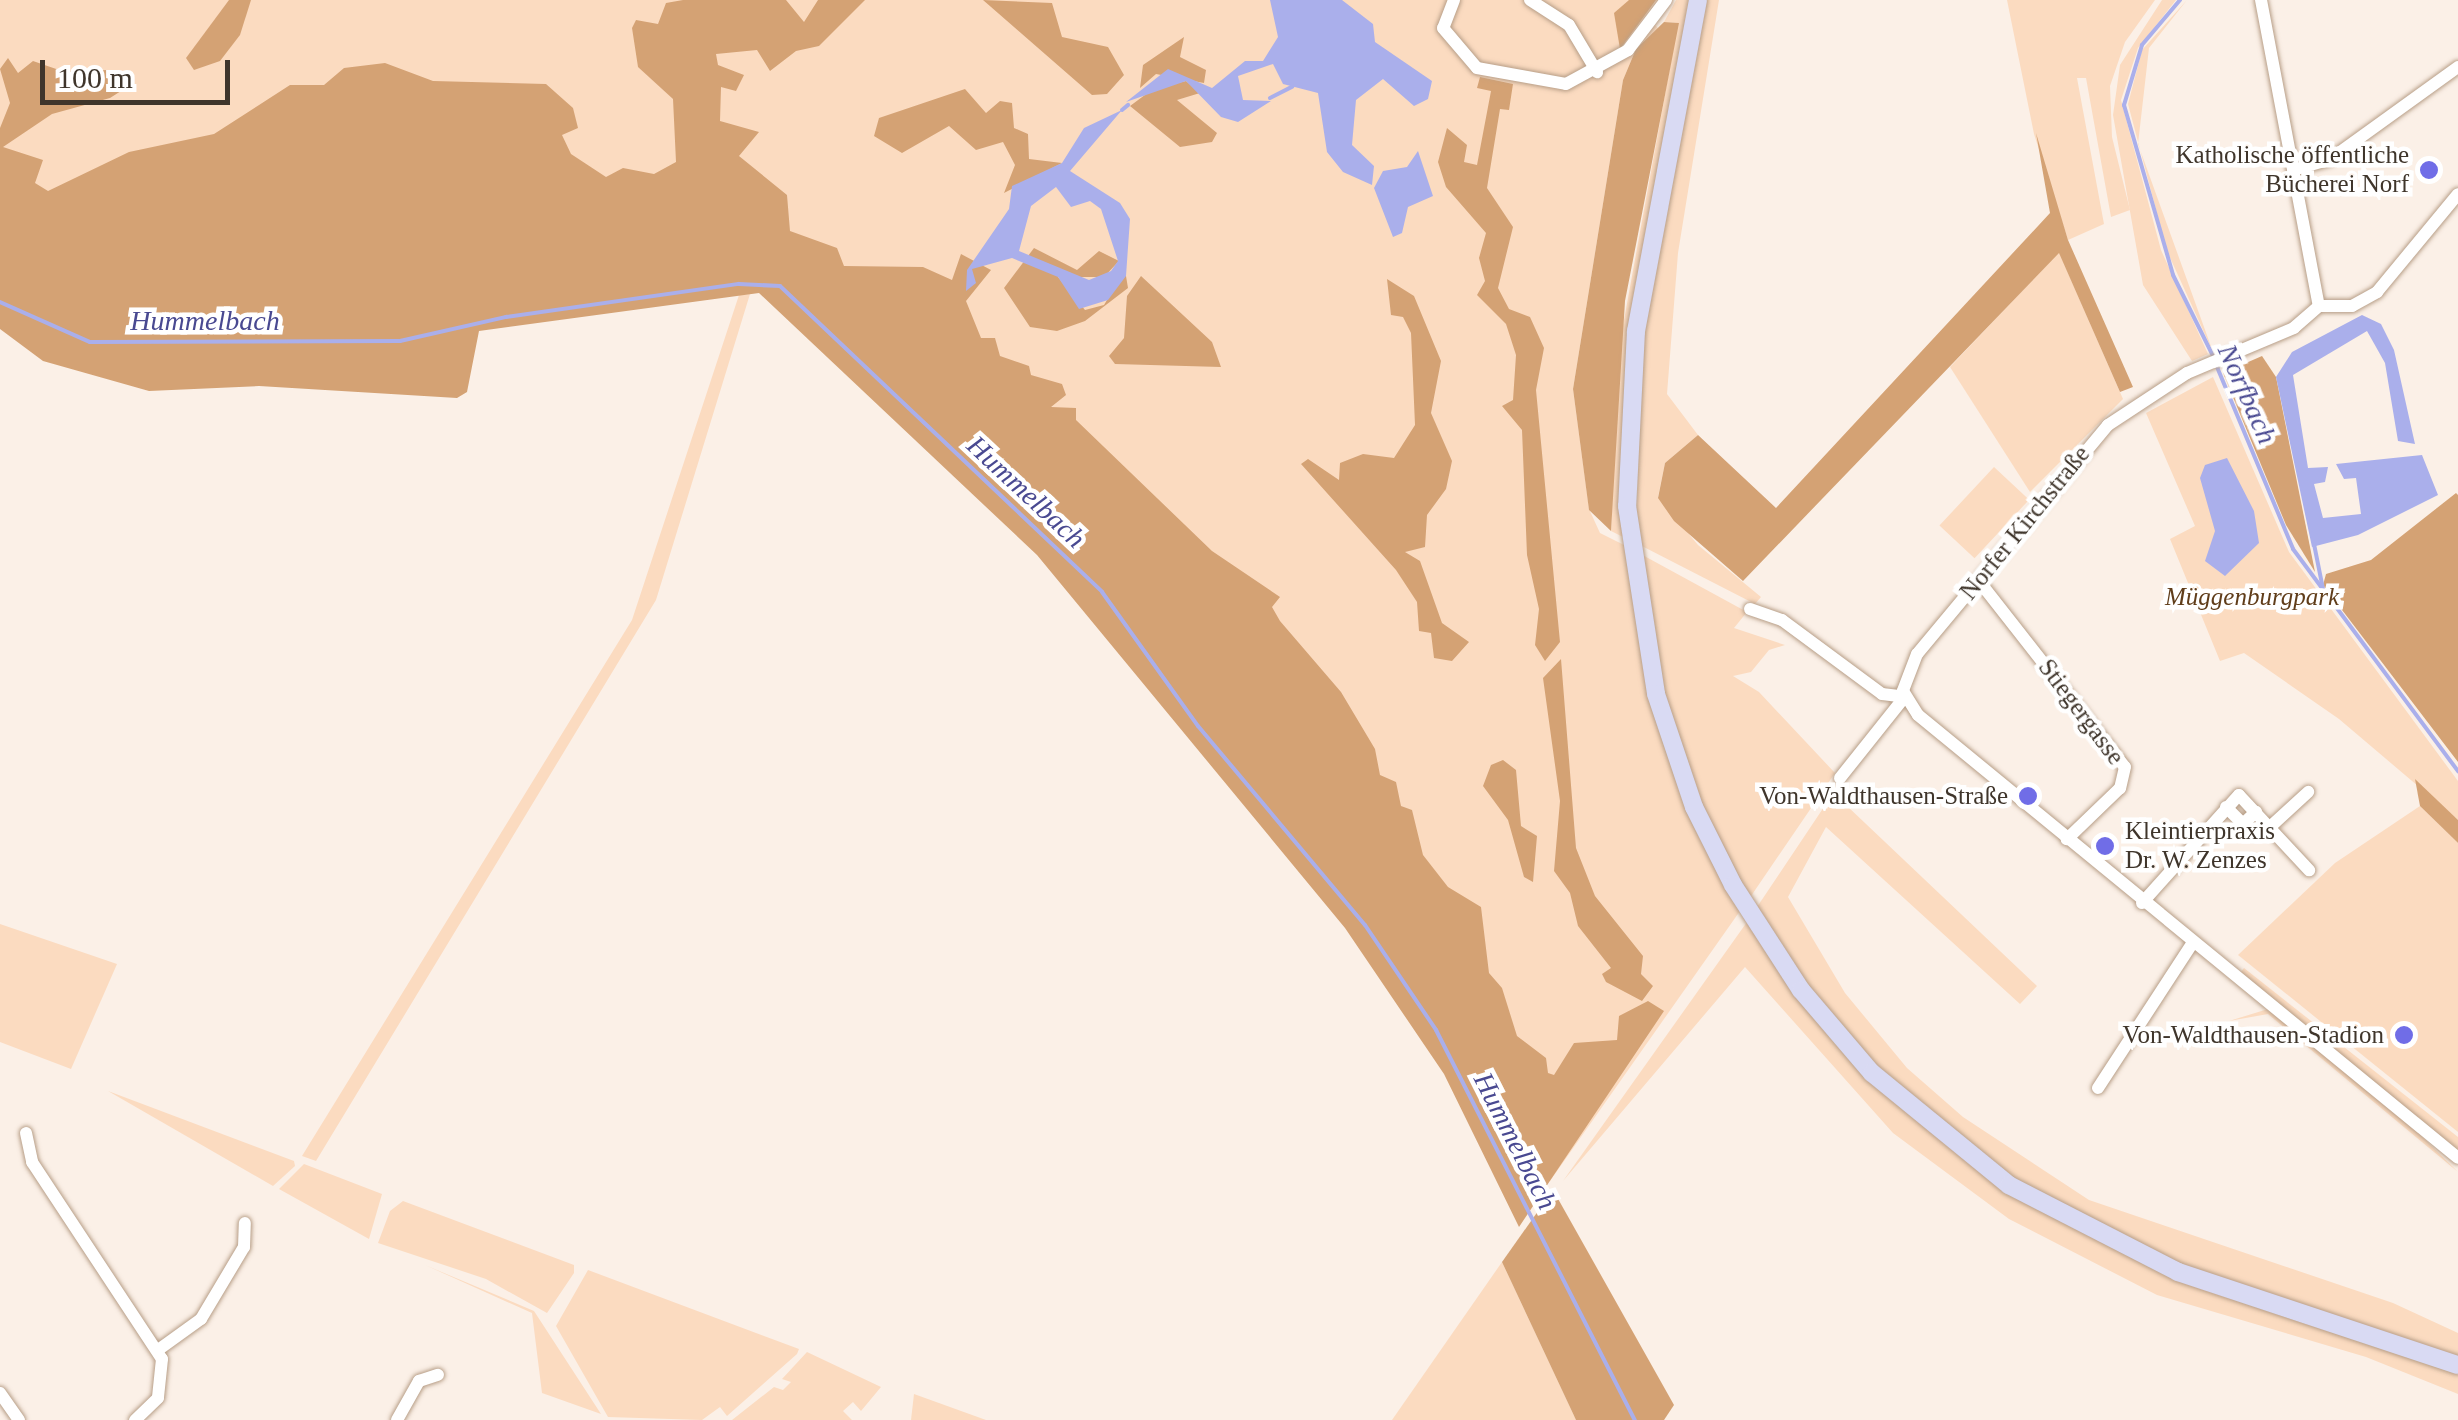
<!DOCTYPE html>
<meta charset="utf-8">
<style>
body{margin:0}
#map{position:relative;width:2458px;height:1420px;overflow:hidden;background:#fbf0e7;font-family:Georgia,serif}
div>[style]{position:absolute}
.green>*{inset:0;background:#fbdbc0;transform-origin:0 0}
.forest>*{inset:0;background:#d4a274}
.water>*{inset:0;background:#aaafeb}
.stream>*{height:4px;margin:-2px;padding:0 2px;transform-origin:2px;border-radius:2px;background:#aaafeb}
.roads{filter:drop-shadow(0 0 2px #b79e87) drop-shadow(0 0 2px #b79e87)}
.minor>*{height:12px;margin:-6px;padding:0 6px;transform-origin:6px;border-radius:6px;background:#fff}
.secondary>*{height:18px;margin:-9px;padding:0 9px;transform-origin:9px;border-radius:9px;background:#d9daf3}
.dots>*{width:28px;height:28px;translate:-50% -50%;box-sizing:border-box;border:5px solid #fff;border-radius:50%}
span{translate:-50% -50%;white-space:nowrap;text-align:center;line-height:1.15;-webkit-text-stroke:9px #fff;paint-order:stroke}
.poi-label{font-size:25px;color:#3f352b}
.right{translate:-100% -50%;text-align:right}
.left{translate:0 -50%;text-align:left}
.street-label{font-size:25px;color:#3f352b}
.park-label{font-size:25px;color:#603d1a;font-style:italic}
.water-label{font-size:28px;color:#494991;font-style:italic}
.scale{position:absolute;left:40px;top:60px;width:190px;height:45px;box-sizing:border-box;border:5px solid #3f352b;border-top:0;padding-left:12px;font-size:30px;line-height:35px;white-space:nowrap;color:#3f352b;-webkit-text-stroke:8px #fff;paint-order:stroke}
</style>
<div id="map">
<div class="green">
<i style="clip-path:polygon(0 0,1662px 0,1651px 21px,1658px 28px,1636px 49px,1623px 80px,1573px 389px,1589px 509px,1600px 533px,1624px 545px,1653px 707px,1740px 911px,1550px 1181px,849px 293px,660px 284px,0 185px)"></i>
<i style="clip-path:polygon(1676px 0,1691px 0,1627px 364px,1623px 537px,1611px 531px,1618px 353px,1678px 23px,1664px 22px)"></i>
<i style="clip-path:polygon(1704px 0,1719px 0,1678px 253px,1667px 394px,1698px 435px,1665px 463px,1658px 497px,1698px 545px,1761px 597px,1755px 604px,1636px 543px,1642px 342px)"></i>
<i style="clip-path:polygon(2007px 0,2155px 0,2125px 42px,2110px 86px,2112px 137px,2130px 210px,2111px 217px,2086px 78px,2077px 78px,2104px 224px,2068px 240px,2034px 134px)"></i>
<i style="clip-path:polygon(2162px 0,2176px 0,2138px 48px,2121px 100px,2161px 250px,2208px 354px,2192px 361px,2143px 285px,2113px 115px,2120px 65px)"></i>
<i style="clip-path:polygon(2187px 0,2149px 48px,2138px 144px,2213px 352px,2167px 251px,2128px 104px,2142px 50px)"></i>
<i style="clip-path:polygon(2059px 252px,2123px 399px,2030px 492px,1950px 367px)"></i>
<i style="clip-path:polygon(750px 294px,656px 600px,316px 1161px,302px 1156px,632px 620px,739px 295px)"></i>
<i style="clip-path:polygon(2213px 377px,2289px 552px,2458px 781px,2458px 820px,2339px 719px,2244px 653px,2220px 661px,2170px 539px,2195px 526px,2146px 413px)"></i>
<i style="left:1994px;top:467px;width:48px;height:80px;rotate:43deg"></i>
<i style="clip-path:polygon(1637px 552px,1747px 612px,1734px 628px,1785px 645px,1769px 650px,1751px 672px,1733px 676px,1759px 692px,1835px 773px,1749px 899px,1694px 788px,1662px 694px)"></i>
<i style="clip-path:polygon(1842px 780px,1851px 790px,1846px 805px,2037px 986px,2020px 1004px,1826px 827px,1788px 897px,1845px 993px,1907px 1068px,1963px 1117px,2089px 1200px,2393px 1303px,2458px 1333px,2458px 1357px,2156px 1257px,2020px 1185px,1896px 1087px,1827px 1014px,1755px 910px)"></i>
<i style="clip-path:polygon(2420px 806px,2458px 843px,2458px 1132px,2238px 955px,2335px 863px)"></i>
<i style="clip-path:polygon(1747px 922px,1878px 1087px,2011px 1195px,2178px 1279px,2458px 1373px,2458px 1394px,2366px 1357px,2157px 1295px,2009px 1219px,1893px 1133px,1745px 967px,1563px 1181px)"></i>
<i style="clip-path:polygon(0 924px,117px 964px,71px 1069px,0 1042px)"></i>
<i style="clip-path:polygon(2244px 968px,2458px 1137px,2458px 1152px,2241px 972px)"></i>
<i style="clip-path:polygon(2268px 1009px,2397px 1112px,2458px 1172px,2268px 1014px,2229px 1021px)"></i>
<i style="clip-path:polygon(108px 1091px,294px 1161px,295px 1166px,273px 1186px)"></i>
<i style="clip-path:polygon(304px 1164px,382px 1194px,369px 1239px,279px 1189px)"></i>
<i style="clip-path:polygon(403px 1201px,574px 1265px,574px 1273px,547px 1313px,486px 1279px,378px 1243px,390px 1211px)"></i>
<i style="clip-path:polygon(1502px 1262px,1576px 1420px,1392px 1420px)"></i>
<i style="clip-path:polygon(425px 1265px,534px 1311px,601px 1414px,542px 1393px,532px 1313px)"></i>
<i style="clip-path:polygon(588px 1270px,799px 1349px,797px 1354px,727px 1416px,720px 1407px,702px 1420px,608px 1417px,556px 1326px)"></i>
<i style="clip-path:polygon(807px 1352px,881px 1387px,861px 1411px,853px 1402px,843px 1411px,852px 1420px,732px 1420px,774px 1387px,783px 1390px,791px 1382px,782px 1379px)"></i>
<i style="clip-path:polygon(914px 1394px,986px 1420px,911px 1420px)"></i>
</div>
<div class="forest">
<i style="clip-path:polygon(229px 0,251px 0,240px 35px,220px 61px,194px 70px,186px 58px)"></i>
<i style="clip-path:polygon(683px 0,786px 0,804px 22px,818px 0,865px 0,819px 46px,796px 51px,770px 71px,757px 50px,716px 54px,718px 65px,744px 75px,736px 91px,721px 87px,720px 121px,759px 132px,739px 156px,787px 195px,790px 231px,837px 248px,844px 266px,923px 267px,952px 280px,961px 254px,991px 270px,966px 301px,981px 338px,995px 338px,1000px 356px,1029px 366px,1031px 375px,1062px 384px,1066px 395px,1051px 407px,1076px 408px,1076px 420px,1212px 551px,1280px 597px,1272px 607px,1280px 621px,1341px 692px,1375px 749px,1380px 775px,1396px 782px,1401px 806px,1412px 810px,1423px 855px,1448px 887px,1481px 907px,1489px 973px,1502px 988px,1517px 1036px,1546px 1058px,1548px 1073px,1554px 1075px,1574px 1043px,1617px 1040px,1619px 1016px,1648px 1001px,1664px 1011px,1519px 1227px,1444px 1074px,1345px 928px,1037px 555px,759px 293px,479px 331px,467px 392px,457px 398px,259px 386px,149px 391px,43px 361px,0 329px,0 128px,10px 103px,0 69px,8px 58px,18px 73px,33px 61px,62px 71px,109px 70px,120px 81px,121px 91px,110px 98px,52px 114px,3px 147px,43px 160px,35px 183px,48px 191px,129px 152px,214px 134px,290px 85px,324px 85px,344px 68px,385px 63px,433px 81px,546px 84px,573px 108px,578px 128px,562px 135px,571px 154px,606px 177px,623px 168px,654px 174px,676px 162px,673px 99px,638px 67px,632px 28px,636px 20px,658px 24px,666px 3px)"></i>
<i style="clip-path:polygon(983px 0,1052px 3px,1062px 37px,1108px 47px,1124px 75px,1107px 94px,1092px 95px)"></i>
<i style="clip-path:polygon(1629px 0,1656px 0,1620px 49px,1614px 13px)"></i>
<i style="clip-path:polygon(1664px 22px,1679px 23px,1625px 301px,1611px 531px,1589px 510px,1573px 389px,1623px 80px,1636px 49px)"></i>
<i style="clip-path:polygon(1184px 37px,1180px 57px,1206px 70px,1204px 83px,1156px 74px,1140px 88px,1143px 65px)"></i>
<i style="clip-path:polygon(1480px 77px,1513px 84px,1509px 110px,1500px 109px,1487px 188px,1513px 227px,1498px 288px,1509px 309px,1530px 317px,1544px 348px,1536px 390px,1560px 642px,1545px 661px,1535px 645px,1539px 609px,1527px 555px,1522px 430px,1502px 406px,1513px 400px,1516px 355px,1506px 324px,1477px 295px,1485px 281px,1479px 258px,1486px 233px,1446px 187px,1438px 162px,1447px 128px,1467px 145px,1464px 162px,1477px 165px,1491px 91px,1477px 88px)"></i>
<i style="clip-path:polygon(1186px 81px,1200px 93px,1177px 100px,1217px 133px,1212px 142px,1180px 147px,1130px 106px,1153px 89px)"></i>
<i style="clip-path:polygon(965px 89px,986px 113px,1000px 101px,1012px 103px,1014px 128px,1028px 134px,1029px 159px,1062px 163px,1004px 193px,1015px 165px,1003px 142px,976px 150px,949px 126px,902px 153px,874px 136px,879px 118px)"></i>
<i style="clip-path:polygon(2036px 133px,2068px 240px,2133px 387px,2120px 392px,2059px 253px,1743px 581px,1674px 521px,1658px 498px,1665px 463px,1698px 435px,1776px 508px,2050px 213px)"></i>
<i style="clip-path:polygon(1034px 248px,1077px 270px,1099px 251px,1119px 261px,1104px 277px,1058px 277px,1085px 310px,1104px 305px,1125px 270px,1128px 288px,1085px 321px,1057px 331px,1030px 327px,1004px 288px)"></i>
<i style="clip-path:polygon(1141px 276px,1212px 342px,1221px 367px,1115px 364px,1109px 356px,1124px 338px,1127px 296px)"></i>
<i style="clip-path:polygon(1387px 279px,1414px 296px,1441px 361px,1431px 413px,1452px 461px,1446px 489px,1427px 515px,1425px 547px,1405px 552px,1420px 561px,1442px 623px,1469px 642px,1452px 661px,1434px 658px,1431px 633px,1419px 631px,1417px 602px,1396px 570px,1301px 464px,1308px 459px,1339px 480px,1340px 463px,1363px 454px,1394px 458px,1415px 425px,1411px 333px,1403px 317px,1391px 315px)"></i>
<i style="clip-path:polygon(2262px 356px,2276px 377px,2315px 572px,2286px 525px,2223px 373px)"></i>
<i style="clip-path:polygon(2456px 493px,2458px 495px,2458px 762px,2323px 585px,2326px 574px,2371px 560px)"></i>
<i style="clip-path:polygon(1561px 659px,1576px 848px,1595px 896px,1643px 956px,1641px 974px,1653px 986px,1642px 1001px,1606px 982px,1602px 974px,1611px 968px,1578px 926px,1570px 893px,1554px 871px,1560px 801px,1543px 678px)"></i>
<i style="clip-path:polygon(1503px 760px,1516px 770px,1521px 826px,1537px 836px,1533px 882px,1524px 877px,1508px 820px,1483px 786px,1491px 765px)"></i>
<i style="clip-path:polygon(2415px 779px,2458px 820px,2458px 843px,2420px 806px)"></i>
<i style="clip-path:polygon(1548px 1197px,1557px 1197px,1674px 1405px,1664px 1420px,1576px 1420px,1502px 1262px)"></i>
</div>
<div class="water">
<i style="clip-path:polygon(1270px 0,1342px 0,1373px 24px,1375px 42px,1432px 81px,1428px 99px,1414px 106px,1383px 79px,1356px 100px,1352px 145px,1374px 166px,1372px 185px,1343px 172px,1327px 152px,1318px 93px,1283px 84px,1273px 64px,1238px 76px,1243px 100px,1271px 101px,1238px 122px,1221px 117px,1186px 81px,1126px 102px,1168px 69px,1212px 88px,1245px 61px,1263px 61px,1278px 37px)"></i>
<i style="clip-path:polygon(evenodd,1122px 110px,1070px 171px,1120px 203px,1130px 219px,1126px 276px,1108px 300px,1079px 309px,1058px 277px,1012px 258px,972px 269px,976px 283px,966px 291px,967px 270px,1009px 209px,1012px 186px,1062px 163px,1084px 128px,1122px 110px,1056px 187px,1071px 207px,1090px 201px,1101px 209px,1118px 261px,1111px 271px,1089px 280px,1019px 251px,1031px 206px,1056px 187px)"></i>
<i style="clip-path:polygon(1418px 151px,1433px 196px,1408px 207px,1402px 233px,1393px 237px,1374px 188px,1383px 171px,1407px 167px)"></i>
<i style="clip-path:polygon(2362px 315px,2381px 324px,2394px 350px,2415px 444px,2398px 441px,2385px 363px,2367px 331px,2293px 375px,2308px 468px,2328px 467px,2325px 482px,2314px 484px,2323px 518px,2361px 514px,2356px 478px,2344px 479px,2336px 464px,2422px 455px,2438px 495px,2358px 535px,2312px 547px,2276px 377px,2292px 352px)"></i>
<i style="clip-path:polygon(2227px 458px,2254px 511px,2259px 543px,2225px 576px,2205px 561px,2215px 531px,2200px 478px,2205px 465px)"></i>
</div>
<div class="stream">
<i style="left:2180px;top:0;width:59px;rotate:130.2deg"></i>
<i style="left:2142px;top:45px;width:63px;rotate:106.7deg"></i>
<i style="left:2124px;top:105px;width:177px;rotate:73.9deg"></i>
<i style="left:2173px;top:275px;width:93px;rotate:63.7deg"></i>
<i style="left:1270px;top:98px;width:25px;rotate:-27deg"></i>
<i style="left:1122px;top:110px;width:8px;rotate:-40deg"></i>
<i style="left:0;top:302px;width:98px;rotate:24deg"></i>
<i style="left:90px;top:342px;width:310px;rotate:-0.2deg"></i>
<i style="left:400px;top:341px;width:109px;rotate:-12.8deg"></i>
<i style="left:506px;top:317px;width:235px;rotate:-8.1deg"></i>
<i style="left:739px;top:284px;width:41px;rotate:2.8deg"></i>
<i style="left:780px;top:286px;width:444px;rotate:43.5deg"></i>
<i style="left:1102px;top:592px;width:165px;rotate:54.4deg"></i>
<i style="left:1198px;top:726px;width:260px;rotate:50deg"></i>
<i style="left:1365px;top:925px;width:127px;rotate:55.9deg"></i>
<i style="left:1436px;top:1030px;width:438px;rotate:63deg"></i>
<i style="left:2217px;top:367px;width:197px;rotate:67.3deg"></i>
<i style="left:2293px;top:549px;width:277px;rotate:53.4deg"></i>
<i style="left:2314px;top:544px;width:46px;rotate:78.7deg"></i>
</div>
<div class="roads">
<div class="minor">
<i style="left:1454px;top:0;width:30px;rotate:111deg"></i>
<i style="left:1443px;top:28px;width:52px;rotate:49.6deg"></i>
<i style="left:1477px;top:68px;width:90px;rotate:10.2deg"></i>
<i style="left:1566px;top:84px;width:71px;rotate:-28.7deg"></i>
<i style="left:1628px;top:50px;width:63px;rotate:-52.8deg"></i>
<i style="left:1530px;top:0;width:46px;rotate:32.7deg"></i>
<i style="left:1569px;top:25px;width:55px;rotate:59.2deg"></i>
<i style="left:2261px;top:0;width:311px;rotate:79.3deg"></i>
<i style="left:2293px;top:170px;width:37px;rotate:-16deg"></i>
<i style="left:2329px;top:160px;width:159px;rotate:-35.8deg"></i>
<i style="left:2319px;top:306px;width:33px;rotate:139deg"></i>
<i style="left:2294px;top:328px;width:116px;rotate:157.2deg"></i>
<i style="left:2187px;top:373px;width:95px;rotate:146.6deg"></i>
<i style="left:2108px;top:425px;width:298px;rotate:129.8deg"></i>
<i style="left:1917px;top:654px;width:40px;rotate:111deg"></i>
<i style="left:1903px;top:691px;width:28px;rotate:58deg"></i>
<i style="left:1918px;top:715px;width:698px;rotate:39.36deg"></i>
<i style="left:2319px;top:306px;width:33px"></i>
<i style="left:2352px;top:306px;width:29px;rotate:-29deg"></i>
<i style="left:2377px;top:292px;width:127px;rotate:-50.4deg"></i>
<i style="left:1979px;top:581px;width:236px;rotate:51.9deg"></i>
<i style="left:2125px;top:767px;width:22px;rotate:103deg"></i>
<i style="left:2120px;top:788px;width:74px;rotate:136.1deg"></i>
<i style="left:1750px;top:609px;width:34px;rotate:19deg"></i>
<i style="left:1782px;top:620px;width:124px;rotate:36.5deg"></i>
<i style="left:1882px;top:694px;width:23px;rotate:7deg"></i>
<i style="left:1840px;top:778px;width:101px;rotate:-51.4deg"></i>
<i style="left:2226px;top:807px;width:24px;rotate:45deg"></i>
<i style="left:2243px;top:824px;width:18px;rotate:-43deg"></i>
<i style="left:2270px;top:827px;width:52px;rotate:-42.6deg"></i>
<i style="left:2142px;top:903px;width:145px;rotate:-48.1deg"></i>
<i style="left:2239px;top:795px;width:103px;rotate:47deg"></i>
<i style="left:2098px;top:1088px;width:174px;rotate:-56.9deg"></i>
<i style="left:26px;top:1133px;width:30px;rotate:78deg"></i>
<i style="left:32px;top:1162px;width:236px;rotate:56.6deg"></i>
<i style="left:162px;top:1359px;width:39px;rotate:96deg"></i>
<i style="left:158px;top:1398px;width:32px;rotate:136deg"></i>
<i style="left:158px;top:1350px;width:53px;rotate:-35.8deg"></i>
<i style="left:201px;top:1319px;width:84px;rotate:-59.2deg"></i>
<i style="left:244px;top:1247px;width:24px;rotate:-88deg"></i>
<i style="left:0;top:1393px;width:33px;rotate:55deg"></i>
<i style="left:397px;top:1420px;width:45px;rotate:-60.6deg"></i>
<i style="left:419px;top:1381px;width:20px;rotate:-18deg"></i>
</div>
<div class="secondary">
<i style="left:1698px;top:0;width:337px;rotate:100.6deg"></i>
<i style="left:1636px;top:331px;width:175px;rotate:92.9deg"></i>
<i style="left:1627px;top:506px;width:190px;rotate:81.2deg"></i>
<i style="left:1656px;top:694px;width:119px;rotate:71.4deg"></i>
<i style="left:1694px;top:807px;width:87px;rotate:63.4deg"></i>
<i style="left:1733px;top:885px;width:125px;rotate:57.1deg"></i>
<i style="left:1801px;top:990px;width:109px;rotate:49.5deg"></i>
<i style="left:1872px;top:1073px;width:177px;rotate:39.3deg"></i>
<i style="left:2009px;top:1185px;width:190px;rotate:27.2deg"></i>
<i style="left:2178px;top:1272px;width:295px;rotate:18.4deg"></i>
</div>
</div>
<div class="dots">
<i style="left:2429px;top:170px;background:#706de7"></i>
<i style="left:2028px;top:796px;background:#706de7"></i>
<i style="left:2105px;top:846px;background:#706de7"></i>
<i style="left:2404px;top:1035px;background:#706de7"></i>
</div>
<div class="poi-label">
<span class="right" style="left:2409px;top:170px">Katholische öffentliche<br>Bücherei Norf</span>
<span class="right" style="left:2008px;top:796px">Von-Waldthausen-Straße</span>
<span class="left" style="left:2125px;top:846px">Kleintierpraxis<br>Dr. W. Zenzes</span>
<span class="right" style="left:2384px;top:1035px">Von-Waldthausen-Stadion</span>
</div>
<div class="street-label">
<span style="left:2025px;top:523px;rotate:-51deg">Norfer Kirchstraße</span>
<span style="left:2081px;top:712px;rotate:53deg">Stiegergasse</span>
</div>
<div class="park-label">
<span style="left:2252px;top:597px">Müggenburgpark</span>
</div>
<div class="water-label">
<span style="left:205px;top:321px">Hummelbach</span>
<span style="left:2247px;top:394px;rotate:66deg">Norfbach</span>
<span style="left:1026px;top:492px;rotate:43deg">Hummelbach</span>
<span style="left:1515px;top:1141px;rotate:63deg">Hummelbach</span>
</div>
<div class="scale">100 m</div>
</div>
